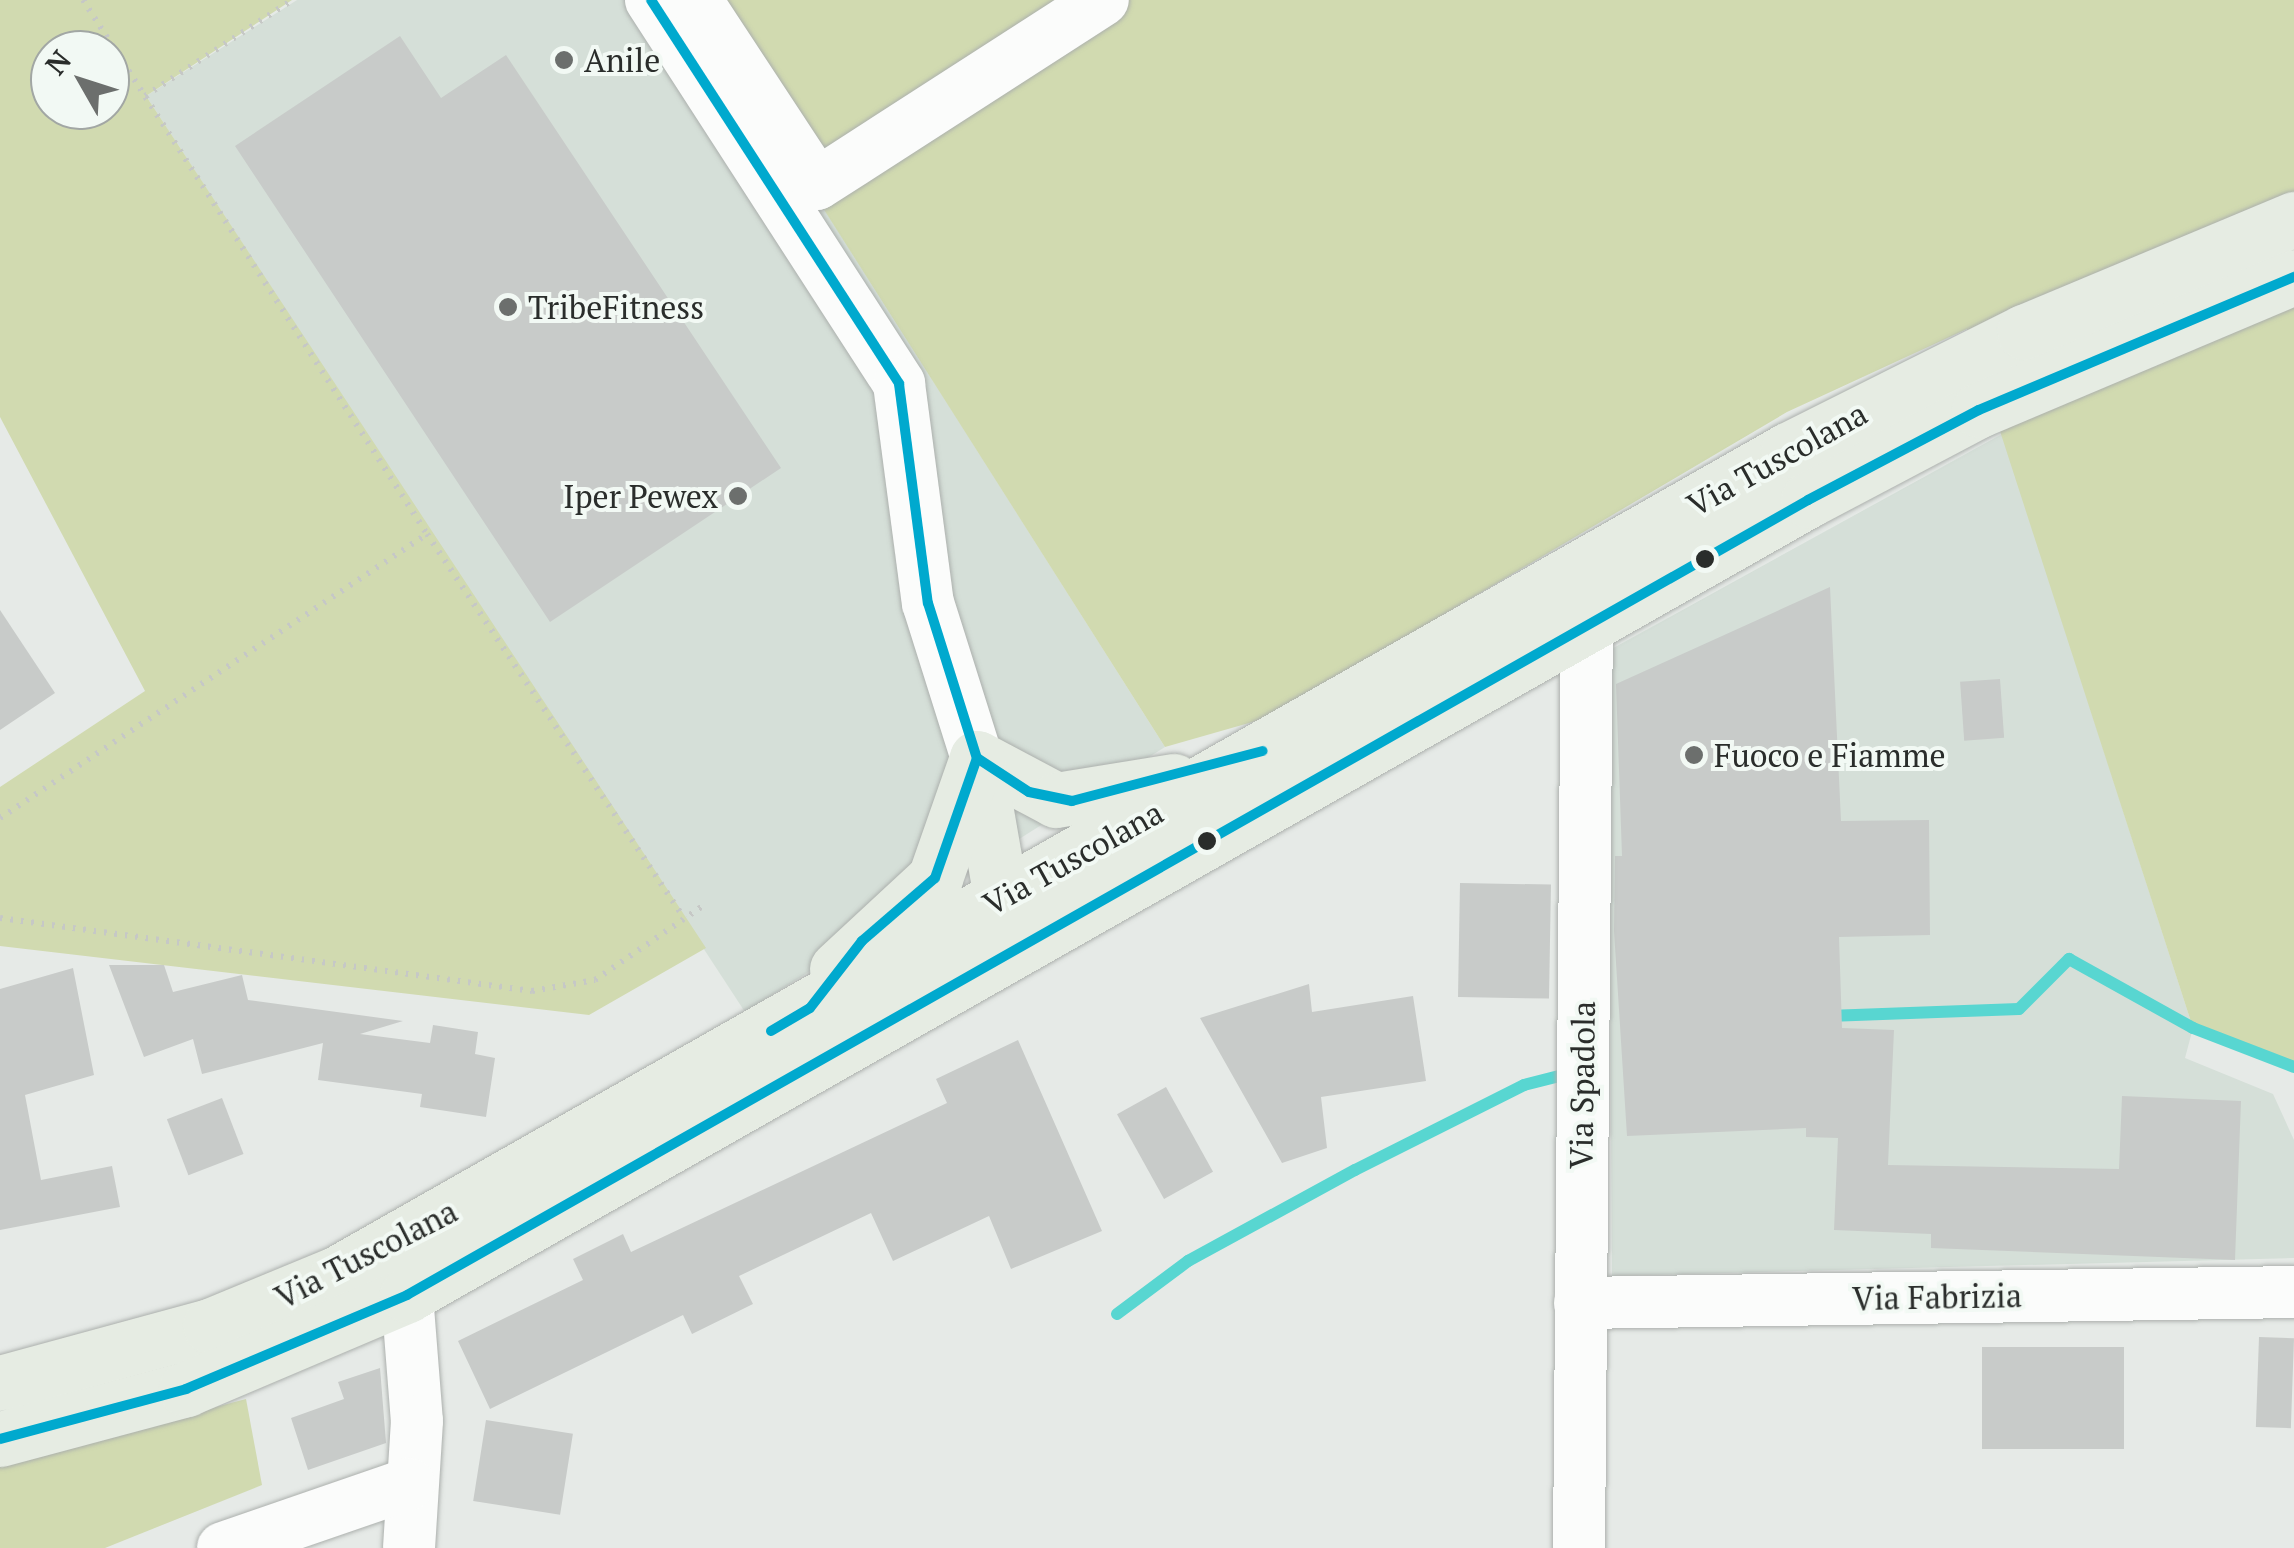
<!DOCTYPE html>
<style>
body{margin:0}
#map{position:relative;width:2294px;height:1548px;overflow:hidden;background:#e6eae7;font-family:"PT Serif",serif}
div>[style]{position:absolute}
.built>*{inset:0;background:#d5dfd8}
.green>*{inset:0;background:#d1dab0}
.stream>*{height:12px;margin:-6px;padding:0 6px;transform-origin:6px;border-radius:6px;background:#58d6d1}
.building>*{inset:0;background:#c8cbc9;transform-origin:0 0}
.path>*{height:6px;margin-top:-3px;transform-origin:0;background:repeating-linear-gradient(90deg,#c6c8c6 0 2.5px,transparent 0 10.5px)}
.roads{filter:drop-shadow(0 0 2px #acb0ad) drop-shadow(0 0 2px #acb0ad)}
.minor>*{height:52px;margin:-26px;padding:0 26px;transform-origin:26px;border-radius:26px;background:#fbfcfb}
.major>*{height:55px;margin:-27.5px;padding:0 27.5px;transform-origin:27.5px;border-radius:27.5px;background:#e6ece3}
.bus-1>*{height:10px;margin:-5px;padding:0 5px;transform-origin:5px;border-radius:5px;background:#00a9ce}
.dots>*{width:28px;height:28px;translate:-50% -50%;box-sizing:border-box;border:5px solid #f2f9f4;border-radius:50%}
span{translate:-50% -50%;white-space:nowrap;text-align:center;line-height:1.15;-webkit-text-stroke:8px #f2f9f4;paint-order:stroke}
.poi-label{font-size:32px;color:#2a2d2b}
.left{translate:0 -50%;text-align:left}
.right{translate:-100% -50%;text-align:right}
.street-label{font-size:32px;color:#2a2d2b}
.north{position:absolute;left:30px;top:30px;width:100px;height:100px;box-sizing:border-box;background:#f2f9f4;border:2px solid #a2a7a4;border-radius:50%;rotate:309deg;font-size:28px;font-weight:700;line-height:40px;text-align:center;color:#2a2d2b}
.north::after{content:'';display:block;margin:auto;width:35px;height:45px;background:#6c6f6d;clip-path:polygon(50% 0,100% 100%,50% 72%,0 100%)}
</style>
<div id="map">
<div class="built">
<i style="clip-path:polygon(297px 0,692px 0,1165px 747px,745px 1012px,146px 96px)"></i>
<i style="clip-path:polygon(2002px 434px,2193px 1028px,2185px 1058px,2273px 1094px,2294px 1140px,2294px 1258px,1612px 1276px,1608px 651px)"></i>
</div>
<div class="green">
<i style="clip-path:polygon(evenodd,0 0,292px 0,146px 96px,706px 948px,589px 1015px,0 946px,0 787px,145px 691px,0 417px,0 0,50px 50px,110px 50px,110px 110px,50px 110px,50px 50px)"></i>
<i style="clip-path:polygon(691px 0,2294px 0,2294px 1067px,2193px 1028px,1967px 329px,1787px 412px,1270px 717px,1165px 747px)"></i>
<i style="clip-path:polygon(246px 1399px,262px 1485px,105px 1548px,0 1548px,0 1464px)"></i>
</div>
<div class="stream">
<i style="left:1828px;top:1016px;width:191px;rotate:-2.1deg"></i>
<i style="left:2019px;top:1009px;width:71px;rotate:-45deg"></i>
<i style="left:2069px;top:959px;width:142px;rotate:29.1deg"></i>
<i style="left:2193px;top:1028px;width:108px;rotate:21.1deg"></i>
<i style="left:1117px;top:1314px;width:89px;rotate:-36.7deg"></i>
<i style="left:1188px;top:1261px;width:190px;rotate:-28.6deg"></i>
<i style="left:1355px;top:1170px;width:189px;rotate:-26.7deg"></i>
<i style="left:1524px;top:1085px;width:44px;rotate:-14.3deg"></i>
</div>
<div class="building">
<i style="clip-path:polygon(400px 36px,441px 98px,506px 55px,781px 468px,550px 622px,235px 146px)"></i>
<i style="clip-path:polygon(1830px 587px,1841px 821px,1929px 820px,1930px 935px,1839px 937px,1842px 1028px,1894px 1030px,1888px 1165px,2119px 1169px,2122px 1096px,2241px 1101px,2235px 1260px,1931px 1248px,1931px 1234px,1834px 1230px,1838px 1138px,1806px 1137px,1806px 1128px,1627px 1136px,1614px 931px,1615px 856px,1622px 856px,1616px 684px)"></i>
<i style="clip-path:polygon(0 610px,55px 693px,0 730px)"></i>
<i style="left:2000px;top:679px;width:59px;height:40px;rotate:86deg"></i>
<i style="left:1460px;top:883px;width:91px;height:114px;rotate:1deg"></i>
<i style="clip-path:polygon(109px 965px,164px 965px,173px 992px,242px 975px,248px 1000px,403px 1021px,360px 1034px,430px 1043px,433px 1025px,478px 1032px,475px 1054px,495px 1058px,486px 1117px,420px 1107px,422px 1094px,318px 1080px,323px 1043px,202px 1074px,193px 1039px,144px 1057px)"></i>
<i style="clip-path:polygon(73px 968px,94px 1075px,25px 1095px,41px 1180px,112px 1166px,120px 1207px,0 1230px,0 989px)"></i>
<i style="clip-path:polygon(1309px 984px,1312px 1012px,1413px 996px,1426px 1081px,1321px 1097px,1327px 1148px,1282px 1163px,1200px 1018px)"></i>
<i style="clip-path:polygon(1018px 1040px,1102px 1231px,1011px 1269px,989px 1216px,893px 1261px,871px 1213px,739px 1276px,753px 1304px,692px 1334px,683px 1315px,490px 1409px,458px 1341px,583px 1280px,573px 1259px,623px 1234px,631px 1252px,947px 1103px,936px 1079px)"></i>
<i style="left:1166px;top:1087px;width:97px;height:56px;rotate:61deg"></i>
<i style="left:222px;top:1098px;width:60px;height:59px;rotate:69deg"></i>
<i style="left:2259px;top:1337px;width:35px;height:90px;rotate:2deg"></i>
<i style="left:1982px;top:1347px;width:142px;height:102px"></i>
<i style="clip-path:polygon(380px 1368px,386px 1443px,308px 1470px,291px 1418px,344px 1399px,338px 1382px)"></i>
<i style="left:486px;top:1420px;width:88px;height:82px;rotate:9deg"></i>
</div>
<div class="path">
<i style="left:83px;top:0;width:635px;rotate:57.21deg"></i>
<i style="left:145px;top:96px;width:176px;rotate:-33.1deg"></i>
<i style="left:0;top:818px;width:513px;rotate:-33.63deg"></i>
<i style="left:427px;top:534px;width:462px;rotate:56.2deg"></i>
<i style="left:0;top:918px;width:537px;rotate:7.81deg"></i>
<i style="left:532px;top:991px;width:64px;rotate:-9.9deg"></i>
<i style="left:595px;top:980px;width:132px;rotate:-34.5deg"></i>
</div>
<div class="roads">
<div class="minor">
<i style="left:651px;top:0;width:457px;rotate:57.1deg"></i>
<i style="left:899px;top:384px;width:221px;rotate:82.5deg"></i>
<i style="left:928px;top:603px;width:163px;rotate:72.5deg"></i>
<i style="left:696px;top:0;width:220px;rotate:56.7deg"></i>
<i style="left:817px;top:184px;width:340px;rotate:-32.8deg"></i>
<i style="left:407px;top:1295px;width:126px;rotate:85.5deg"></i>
<i style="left:417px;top:1421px;width:127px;rotate:93.6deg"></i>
<i style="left:1580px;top:1303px;width:714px;rotate:-0.88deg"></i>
<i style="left:223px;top:1548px;width:197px;rotate:-19deg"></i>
<i style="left:1579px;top:1548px;width:927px;rotate:-89.51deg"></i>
</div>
<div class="major">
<i style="left:977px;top:758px;width:89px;rotate:28deg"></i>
<i style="left:1056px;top:800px;width:119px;rotate:-9.2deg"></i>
<i style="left:979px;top:771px;width:163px;rotate:80.1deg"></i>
<i style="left:837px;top:969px;width:134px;rotate:-42.9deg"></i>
<i style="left:935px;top:878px;width:127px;rotate:-70.7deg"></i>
<i style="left:0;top:1383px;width:218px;rotate:-15.2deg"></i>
<i style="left:210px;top:1326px;width:139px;rotate:-22.5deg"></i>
<i style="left:338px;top:1273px;width:1667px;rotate:-29.58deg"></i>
<i style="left:1788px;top:450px;width:264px;rotate:-26.6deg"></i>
<i style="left:2024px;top:332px;width:293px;rotate:-22.7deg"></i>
<i style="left:0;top:1439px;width:193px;rotate:-15deg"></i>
<i style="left:186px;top:1389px;width:240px;rotate:-23deg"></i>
<i style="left:407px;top:1295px;width:1611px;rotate:-29.57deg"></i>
<i style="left:1808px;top:500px;width:193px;rotate:-27.8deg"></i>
<i style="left:1979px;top:410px;width:342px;rotate:-22.9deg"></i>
</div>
</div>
<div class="bus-1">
<i style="left:651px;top:0;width:457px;rotate:57.1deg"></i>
<i style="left:899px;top:384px;width:221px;rotate:82.5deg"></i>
<i style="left:928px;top:603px;width:163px;rotate:72.5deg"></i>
<i style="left:977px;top:758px;width:62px;rotate:33.2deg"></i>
<i style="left:1029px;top:792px;width:44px;rotate:11.8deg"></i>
<i style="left:1072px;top:801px;width:197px;rotate:-14.7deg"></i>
<i style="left:771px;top:1031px;width:45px;rotate:-30.5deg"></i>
<i style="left:810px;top:1008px;width:85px;rotate:-52.2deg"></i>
<i style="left:862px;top:941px;width:96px;rotate:-40.8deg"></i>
<i style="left:935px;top:878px;width:127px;rotate:-70.7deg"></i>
<i style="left:0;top:1439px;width:193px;rotate:-15deg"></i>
<i style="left:186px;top:1389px;width:240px;rotate:-23deg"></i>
<i style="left:407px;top:1295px;width:1611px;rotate:-29.57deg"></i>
<i style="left:1808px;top:500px;width:193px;rotate:-27.8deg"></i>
<i style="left:1979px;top:410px;width:342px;rotate:-22.9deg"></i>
</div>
<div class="dots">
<i style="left:564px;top:60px;background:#6c6f6d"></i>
<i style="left:508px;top:307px;background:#6c6f6d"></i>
<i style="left:738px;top:496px;background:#6c6f6d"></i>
<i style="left:1705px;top:559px;background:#2a2d2b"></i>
<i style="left:1694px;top:755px;background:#6c6f6d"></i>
<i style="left:1207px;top:841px;background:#2a2d2b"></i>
</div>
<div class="poi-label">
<span class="left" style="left:584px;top:60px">Anile</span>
<span class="left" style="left:528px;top:307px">TribeFitness</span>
<span class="right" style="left:718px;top:496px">Iper Pewex</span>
<span class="left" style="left:1714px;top:755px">Fuoco e Fiamme</span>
</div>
<div class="street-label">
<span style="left:1777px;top:459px;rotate:-29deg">Via Tuscolana</span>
<span style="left:1073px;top:858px;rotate:-29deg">Via Tuscolana</span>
<span style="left:1582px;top:1085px;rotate:-89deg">Via Spadola</span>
<span style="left:366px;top:1254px;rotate:-27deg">Via Tuscolana</span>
<span style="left:1937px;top:1297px;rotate:-1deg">Via Fabrizia</span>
</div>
<div class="north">N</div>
</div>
